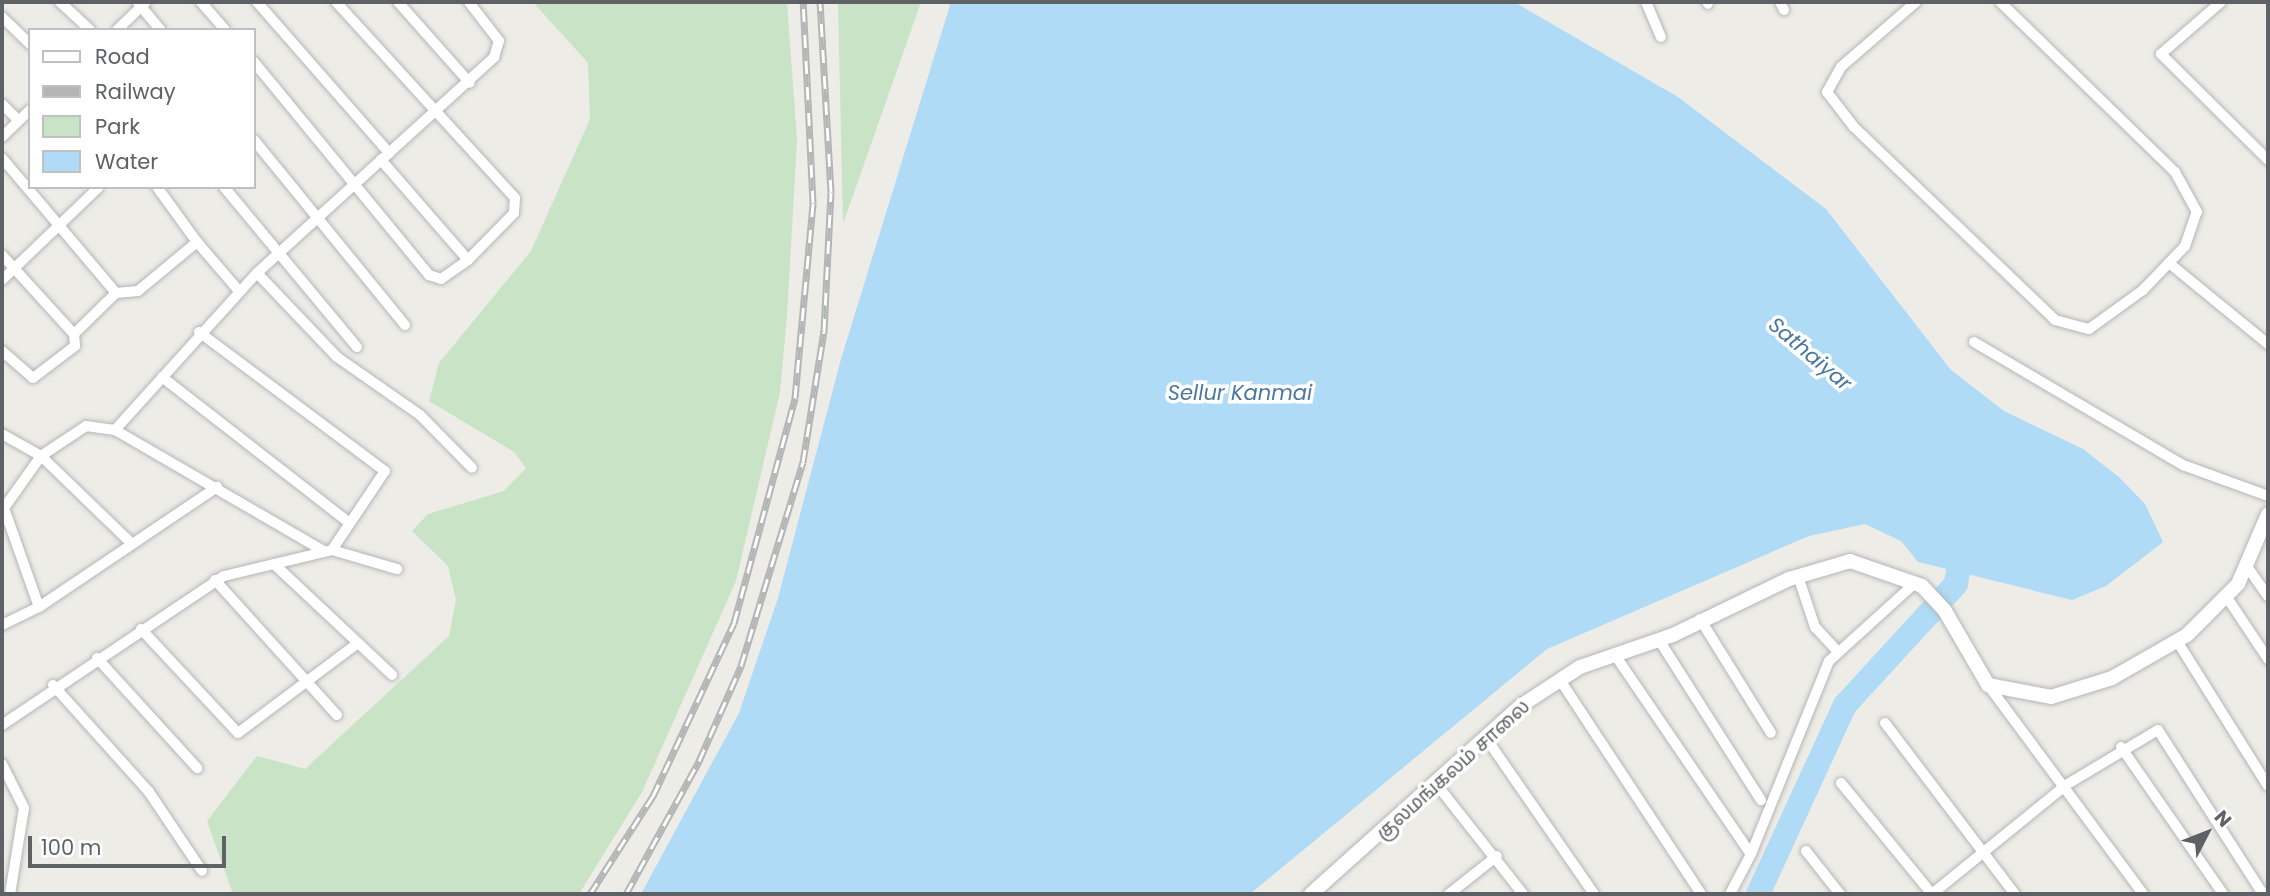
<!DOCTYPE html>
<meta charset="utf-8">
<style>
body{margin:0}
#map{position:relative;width:2270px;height:896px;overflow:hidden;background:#eeece6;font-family:Poppins,"Noto Sans Tamil",sans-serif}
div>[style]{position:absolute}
.green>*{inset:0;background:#c8e3c6}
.water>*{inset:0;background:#afdbf6}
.river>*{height:24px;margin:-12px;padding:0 12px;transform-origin:12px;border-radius:12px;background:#afdbf6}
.roads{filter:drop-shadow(0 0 2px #b3b6b9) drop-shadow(0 0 2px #b3b6b9)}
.minor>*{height:10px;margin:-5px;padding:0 5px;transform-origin:5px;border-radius:5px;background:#fff}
.secondary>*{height:14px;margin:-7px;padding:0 7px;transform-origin:7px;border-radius:7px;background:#fff}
.rail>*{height:7px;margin-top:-3.5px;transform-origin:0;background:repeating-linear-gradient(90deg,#fff 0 13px,#b4b5b5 0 26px);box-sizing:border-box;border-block:2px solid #b4b5b5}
span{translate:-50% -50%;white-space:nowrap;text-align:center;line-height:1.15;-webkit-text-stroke:7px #fff;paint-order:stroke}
.street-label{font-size:19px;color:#5e6165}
.water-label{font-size:21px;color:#4a789e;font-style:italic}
.frame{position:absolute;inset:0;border:4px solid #5e6165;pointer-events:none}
.legend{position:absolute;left:28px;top:28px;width:228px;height:161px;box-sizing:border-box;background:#fff;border:2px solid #bfc0c1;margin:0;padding:9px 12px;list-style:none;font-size:21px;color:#5e6165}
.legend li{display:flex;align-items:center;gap:14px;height:35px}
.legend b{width:35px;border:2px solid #bfc0c1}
.north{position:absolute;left:2172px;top:798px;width:70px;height:70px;-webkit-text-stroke:5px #fff;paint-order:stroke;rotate:48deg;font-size:19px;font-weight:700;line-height:28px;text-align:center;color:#5e6165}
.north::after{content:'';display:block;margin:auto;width:24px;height:32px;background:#5e6165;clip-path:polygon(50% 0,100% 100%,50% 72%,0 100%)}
.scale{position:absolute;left:28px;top:836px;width:198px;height:32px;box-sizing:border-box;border:4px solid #5e6165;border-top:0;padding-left:9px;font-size:21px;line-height:24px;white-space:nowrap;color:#5e6165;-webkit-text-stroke:5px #fff;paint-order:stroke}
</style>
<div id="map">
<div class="green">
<i style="clip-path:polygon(533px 2px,787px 2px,797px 140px,787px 316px,780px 392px,736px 581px,642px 792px,579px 894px,233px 894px,207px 821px,257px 756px,305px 769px,449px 636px,456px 600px,448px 566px,412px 531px,428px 514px,504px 491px,526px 468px,514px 452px,429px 401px,439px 363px,531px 251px,590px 119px,588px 63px)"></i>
<i style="clip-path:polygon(838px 2px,921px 2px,843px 224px)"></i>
</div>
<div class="water">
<i style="clip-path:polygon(951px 2px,1514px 2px,1678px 97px,1826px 209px,1951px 370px,2004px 411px,2083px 449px,2120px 478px,2145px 504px,2163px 542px,2106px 586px,2072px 600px,1918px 562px,1901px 541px,1865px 524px,1809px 536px,1547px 649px,1250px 894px,641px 894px,739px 713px,778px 598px,841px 359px)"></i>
</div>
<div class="river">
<i style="left:1758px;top:894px;width:208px;rotate:-65.3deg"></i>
<i style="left:1845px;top:705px;width:164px;rotate:-47.5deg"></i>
<i style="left:1956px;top:584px;width:46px;rotate:-81.2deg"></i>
</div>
<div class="roads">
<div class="minor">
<i style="left:60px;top:2px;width:41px;rotate:43deg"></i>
<i style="left:201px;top:2px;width:37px;rotate:49deg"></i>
<i style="left:257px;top:2px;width:201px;rotate:48.8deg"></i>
<i style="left:336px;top:2px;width:265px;rotate:47.6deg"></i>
<i style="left:515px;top:198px;width:15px;rotate:94deg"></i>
<i style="left:514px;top:213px;width:66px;rotate:134.4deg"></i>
<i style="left:468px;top:260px;width:133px;rotate:-131deg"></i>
<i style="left:398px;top:2px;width:108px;rotate:48.4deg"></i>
<i style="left:1646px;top:2px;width:38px;rotate:67deg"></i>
<i style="left:1707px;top:2px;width:2px;rotate:63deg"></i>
<i style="left:1780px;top:2px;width:9px;rotate:63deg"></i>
<i style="left:1916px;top:2px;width:99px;rotate:139.1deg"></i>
<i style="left:1841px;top:67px;width:29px;rotate:119deg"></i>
<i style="left:1827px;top:92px;width:44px;rotate:52.4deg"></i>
<i style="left:1854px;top:127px;width:279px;rotate:43.8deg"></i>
<i style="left:2055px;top:320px;width:35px;rotate:15deg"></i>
<i style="left:2089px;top:329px;width:67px;rotate:-35.8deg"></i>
<i style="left:2143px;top:290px;width:61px;rotate:-46.3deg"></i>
<i style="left:2185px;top:246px;width:36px;rotate:-71deg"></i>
<i style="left:2197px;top:212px;width:46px;rotate:-118.8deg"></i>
<i style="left:2175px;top:172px;width:244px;rotate:-135.8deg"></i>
<i style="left:2221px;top:2px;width:79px;rotate:139.1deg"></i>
<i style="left:2161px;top:54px;width:151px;rotate:44.7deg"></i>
<i style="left:138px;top:3px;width:35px;rotate:50deg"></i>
<i style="left:2px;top:17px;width:39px;rotate:44deg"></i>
<i style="left:117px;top:30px;width:40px;rotate:-44deg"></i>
<i style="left:254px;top:62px;width:276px;rotate:50.6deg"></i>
<i style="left:429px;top:275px;width:13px;rotate:18deg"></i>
<i style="left:441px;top:279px;width:33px;rotate:-35deg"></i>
<i style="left:2px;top:104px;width:23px;rotate:45deg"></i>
<i style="left:2px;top:137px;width:39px;rotate:-44deg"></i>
<i style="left:254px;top:140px;width:239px;rotate:50.8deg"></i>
<i style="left:2px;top:158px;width:177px;rotate:49.8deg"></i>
<i style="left:116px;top:293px;width:22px;rotate:-5deg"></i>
<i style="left:138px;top:291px;width:77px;rotate:-39.7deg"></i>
<i style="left:197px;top:242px;width:65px;rotate:49.4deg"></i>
<i style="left:157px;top:187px;width:68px;rotate:54deg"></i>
<i style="left:224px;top:187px;width:208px;rotate:50.3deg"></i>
<i style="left:2px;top:255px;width:107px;rotate:47.7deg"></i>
<i style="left:74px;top:334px;width:12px;rotate:85deg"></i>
<i style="left:75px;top:346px;width:53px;rotate:142.7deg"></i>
<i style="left:33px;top:378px;width:41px;rotate:-138.9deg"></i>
<i style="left:2169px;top:263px;width:128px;rotate:39.3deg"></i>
<i style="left:257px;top:273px;width:116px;rotate:46.4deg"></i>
<i style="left:337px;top:357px;width:101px;rotate:34.9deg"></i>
<i style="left:420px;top:415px;width:74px;rotate:45.5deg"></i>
<i style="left:2px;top:280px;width:134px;rotate:-43.8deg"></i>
<i style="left:199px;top:332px;width:232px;rotate:36.8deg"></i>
<i style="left:385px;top:471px;width:95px;rotate:123.9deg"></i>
<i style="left:74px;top:334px;width:59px;rotate:-44.3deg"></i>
<i style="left:1974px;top:342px;width:243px;rotate:30.5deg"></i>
<i style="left:2183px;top:465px;width:90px;rotate:20deg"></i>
<i style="left:162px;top:377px;width:236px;rotate:37.9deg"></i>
<i style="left:115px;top:430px;width:212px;rotate:-47.9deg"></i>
<i style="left:257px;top:273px;width:321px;rotate:-42.3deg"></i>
<i style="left:494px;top:57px;width:17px;rotate:-73deg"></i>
<i style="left:499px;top:41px;width:49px;rotate:-127.6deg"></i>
<i style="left:2px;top:434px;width:45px;rotate:29.4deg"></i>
<i style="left:41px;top:456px;width:54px;rotate:-33.7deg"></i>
<i style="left:86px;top:426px;width:29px;rotate:8deg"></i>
<i style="left:115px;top:430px;width:241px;rotate:30.1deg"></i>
<i style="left:274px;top:564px;width:162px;rotate:43.2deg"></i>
<i style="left:2246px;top:565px;width:38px;rotate:55deg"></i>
<i style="left:1798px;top:576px;width:54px;rotate:71.6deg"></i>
<i style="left:1815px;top:627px;width:34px;rotate:47deg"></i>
<i style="left:215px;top:580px;width:182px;rotate:47.9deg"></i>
<i style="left:2226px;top:596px;width:76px;rotate:56.3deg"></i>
<i style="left:39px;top:607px;width:215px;rotate:-34deg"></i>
<i style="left:1700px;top:619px;width:134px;rotate:58.1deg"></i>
<i style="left:2px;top:625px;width:41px;rotate:-25.9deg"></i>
<i style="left:39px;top:607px;width:105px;rotate:-109.5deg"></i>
<i style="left:4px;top:508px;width:64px;rotate:-54.6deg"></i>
<i style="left:41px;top:456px;width:124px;rotate:44deg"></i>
<i style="left:141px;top:629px;width:142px;rotate:47deg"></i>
<i style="left:238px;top:733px;width:150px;rotate:-36.9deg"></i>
<i style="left:1659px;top:640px;width:190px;rotate:57.5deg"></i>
<i style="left:2177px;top:641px;width:171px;rotate:57.9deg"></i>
<i style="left:1615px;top:655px;width:241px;rotate:55.7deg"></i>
<i style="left:1751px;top:854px;width:45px;rotate:117.7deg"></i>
<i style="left:97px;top:658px;width:149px;rotate:47.7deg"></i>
<i style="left:1560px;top:680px;width:256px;rotate:56.6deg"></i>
<i style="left:53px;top:685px;width:144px;rotate:48.1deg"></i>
<i style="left:149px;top:792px;width:95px;rotate:56.1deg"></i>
<i style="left:1988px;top:685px;width:260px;rotate:53.4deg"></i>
<i style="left:1885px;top:723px;width:215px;rotate:52.8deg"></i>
<i style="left:2px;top:725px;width:267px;rotate:-33.9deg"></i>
<i style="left:224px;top:576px;width:111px;rotate:-13.5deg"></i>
<i style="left:332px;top:550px;width:68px;rotate:16.3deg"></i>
<i style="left:1486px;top:738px;width:190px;rotate:55.3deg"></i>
<i style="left:2121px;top:747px;width:179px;rotate:55.2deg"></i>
<i style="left:2px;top:764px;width:49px;rotate:63.4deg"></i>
<i style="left:24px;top:808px;width:87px;rotate:99.2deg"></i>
<i style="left:1841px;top:783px;width:144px;rotate:50.7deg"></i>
<i style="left:1437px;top:785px;width:139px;rotate:51.7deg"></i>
<i style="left:1806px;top:851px;width:55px;rotate:51.7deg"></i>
<i style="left:1751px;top:854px;width:208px;rotate:-68deg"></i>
<i style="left:1829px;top:661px;width:116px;rotate:-42.2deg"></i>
<i style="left:1449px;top:894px;width:61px;rotate:-38.4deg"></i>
<i style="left:1932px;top:894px;width:173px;rotate:-39.1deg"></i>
<i style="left:2066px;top:785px;width:107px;rotate:-30.9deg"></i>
<i style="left:2158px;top:730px;width:195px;rotate:57.4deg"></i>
</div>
<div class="secondary">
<i style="left:1311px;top:894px;width:283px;rotate:-41.9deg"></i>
<i style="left:1522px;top:705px;width:69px;rotate:-33.2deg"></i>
<i style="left:1580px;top:667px;width:98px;rotate:-19deg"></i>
<i style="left:1673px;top:635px;width:129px;rotate:-25.8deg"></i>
<i style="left:1789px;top:579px;width:64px;rotate:-16.4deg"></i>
<i style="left:1850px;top:561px;width:76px;rotate:19.1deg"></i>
<i style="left:1922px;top:586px;width:34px;rotate:47deg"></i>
<i style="left:1945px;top:611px;width:86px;rotate:59.8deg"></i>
<i style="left:1988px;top:685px;width:64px;rotate:10.8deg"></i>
<i style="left:2051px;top:697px;width:64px;rotate:-17.3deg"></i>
<i style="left:2112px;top:678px;width:86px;rotate:-29.8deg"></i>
<i style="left:2187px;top:635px;width:72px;rotate:-45deg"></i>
<i style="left:2238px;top:584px;width:76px;rotate:-66.8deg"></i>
</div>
</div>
<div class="rail">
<i style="left:590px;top:894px;width:117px;rotate:-57.3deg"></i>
<i style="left:653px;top:796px;width:191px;rotate:-64.9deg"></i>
<i style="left:734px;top:623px;width:233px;rotate:-74.8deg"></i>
<i style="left:795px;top:398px;width:196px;rotate:-84.7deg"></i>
<i style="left:813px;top:203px;width:201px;rotate:-92.8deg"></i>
<i style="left:626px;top:894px;width:152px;rotate:-61.2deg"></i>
<i style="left:699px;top:761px;width:104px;rotate:-66.1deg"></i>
<i style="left:741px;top:666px;width:213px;rotate:-73.1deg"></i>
<i style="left:803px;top:462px;width:133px;rotate:-80.9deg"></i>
<i style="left:824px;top:331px;width:139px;rotate:-87.1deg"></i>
<i style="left:831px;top:192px;width:190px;rotate:-93.3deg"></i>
</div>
<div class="street-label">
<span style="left:1453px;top:770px;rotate:-42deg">குலமங்கலம் சாலை</span>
</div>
<div class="water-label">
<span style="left:1810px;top:354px;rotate:40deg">Sathaiyar</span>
<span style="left:1240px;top:393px">Sellur Kanmai</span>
</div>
<div class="frame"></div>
<ul class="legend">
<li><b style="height:9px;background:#fff"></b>Road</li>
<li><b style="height:9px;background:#b4b5b5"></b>Railway</li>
<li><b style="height:19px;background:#c8e3c6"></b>Park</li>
<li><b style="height:19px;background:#afdbf6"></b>Water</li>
</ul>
<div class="north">N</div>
<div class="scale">100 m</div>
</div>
